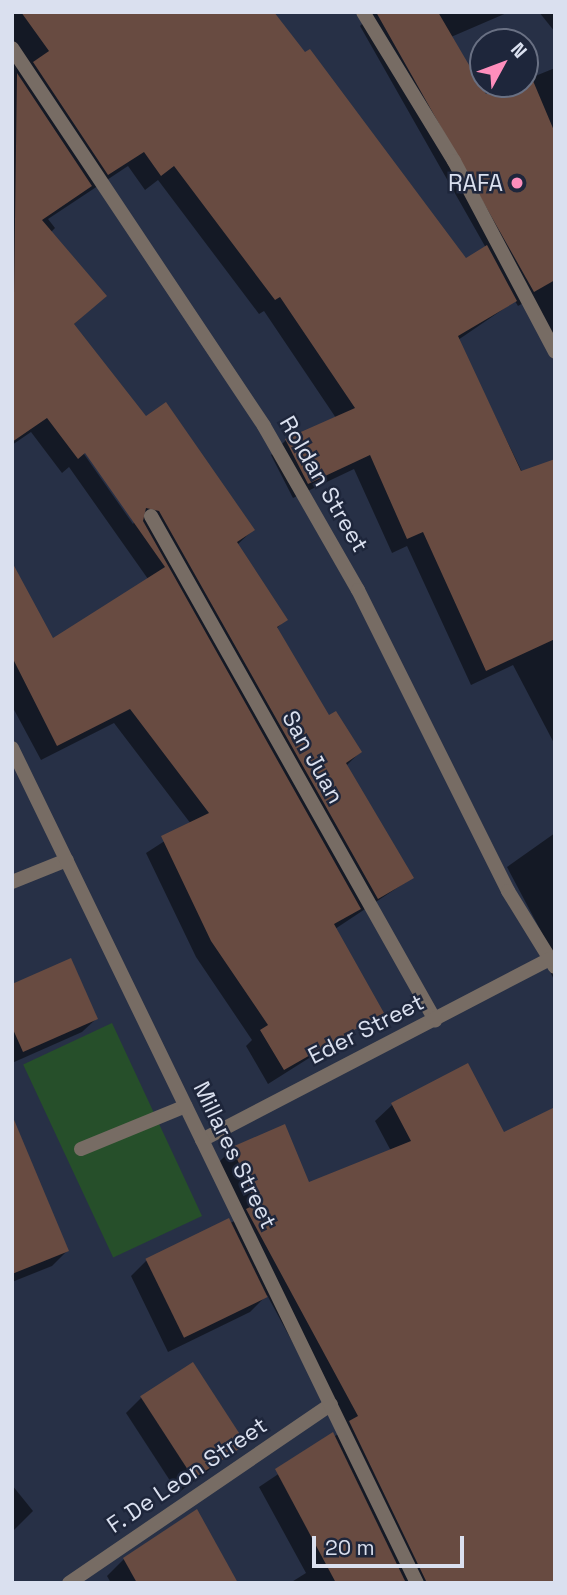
<!DOCTYPE html>
<style>
body{margin:0}
#map{position:relative;width:567px;height:1595px;overflow:hidden;background:#273046;font-family:"Space Grotesk",sans-serif}
div>[style]{position:absolute}
.green>*{inset:0;background:#264f2a;transform-origin:0 0}
.shadow>*{inset:0;background:#0007}
.building>*{inset:0;background:#684b41;transform-origin:0 0}
.pedestrian>*{height:14px;margin:-7px;padding:0 7px;transform-origin:7px;border-radius:7px;background:#776c64}
.minor>*{height:14px;margin:-7px;padding:0 7px;transform-origin:7px;border-radius:7px;background:#776c64}
.tertiary>*{height:14px;margin:-7px;padding:0 7px;transform-origin:7px;border-radius:7px;background:#776c64}
.dots>*{width:19px;height:19px;translate:-50% -50%;box-sizing:border-box;border:4px solid #1e263b;border-radius:50%}
span{translate:-50% -50%;white-space:nowrap;text-align:center;line-height:1.15;-webkit-text-stroke:5px #1e263b;paint-order:stroke}
.poi-label{font-size:23px;color:#dae0ef}
.right{translate:-100% -50%;text-align:right}
.street-label{font-size:23px;color:#dae0ef}
.frame{position:absolute;inset:0;border:14px solid #dae0ef;pointer-events:none}
.north{position:absolute;left:469px;top:28px;width:70px;height:70px;box-sizing:border-box;background:#1e263b;border:2px solid #697083;border-radius:50%;rotate:49deg;font-size:19px;font-weight:700;line-height:28px;text-align:center;color:#dae0ef}
.north::after{content:'';display:block;margin:auto;width:24px;height:32px;background:#fe8ebc;clip-path:polygon(50% 0,100% 100%,50% 72%,0 100%)}
.scale{position:absolute;left:312px;top:1536px;width:152px;height:32px;box-sizing:border-box;border:4px solid #dae0ef;border-top:0;padding-left:9px;font-size:21px;line-height:24px;white-space:nowrap;color:#dae0ef;-webkit-text-stroke:5px #1e263b;paint-order:stroke}
</style>
<div id="map">
<div class="green">
<i style="left:112px;top:1023px;width:213px;height:98px;rotate:65deg"></i>
</div>
<div class="shadow">
<i style="clip-path:polygon(evenodd,12px 12px,272px 12px,465px 260px,486px 248px,360px 26px,374px 12px,509px 12px,451px 37px,486px 96px,555px 68px,555px 354px,530px 299px,518px 306px,515px 301px,458px 340px,555px 540px,555px 745px,513px 665px,471px 685px,407px 546px,392px 553px,354px 469px,293px 498px,271px 455px,286px 440px,336px 418px,264px 311px,259px 314px,158px 180px,145px 190px,128px 166px,48px 219px,55px 228px,50px 233px,105px 296px,73px 325px,145px 418px,253px 530px,237px 545px,285px 620px,276px 629px,329px 717px,360px 752px,346px 766px,412px 878px,335px 929px,382px 1012px,268px 1084px,246px 1046px,252px 1040px,196px 957px,146px 853px,191px 824px,114px 723px,41px 760px,12px 706px,12px 574px,52px 641px,148px 579px,69px 467px,62px 473px,31px 432px,12px 445px,12px 12px,81px 445px,135px 521px,133px 524px,79px 447px,81px 445px)"></i>
<i style="clip-path:polygon(539px 12px,555px 12px,555px 32px)"></i>
<i style="clip-path:polygon(555px 833px,555px 982px,536px 942px,543px 935px,507px 867px)"></i>
<i style="clip-path:polygon(12px 986px,96px 1019px,82px 1032px,12px 1063px)"></i>
<i style="clip-path:polygon(467px 1065px,555px 1583px,290px 1583px,306px 1573px,259px 1487px,341px 1432px,267px 1295px,250px 1312px,168px 1352px,131px 1276px,146px 1261px,239px 1219px,216px 1165px,233px 1148px,308px 1184px,391px 1151px,375px 1121px,392px 1105px)"></i>
<i style="clip-path:polygon(12px 1159px,67px 1251px,52px 1266px,12px 1282px)"></i>
<i style="clip-path:polygon(141px 1398px,244px 1444px,178px 1493px,126px 1413px)"></i>
<i style="clip-path:polygon(12px 1485px,33px 1511px,12px 1532px)"></i>
<i style="clip-path:polygon(124px 1559px,236px 1583px,111px 1583px,107px 1576px)"></i>
</div>
<div class="building">
<i style="clip-path:polygon(21px 12px,274px 12px,305px 52px,310px 49px,466px 258px,487px 245px,517px 301px,458px 336px,521px 471px,555px 459px,555px 639px,486px 671px,423px 532px,407px 539px,370px 455px,308px 484px,285px 439px,355px 408px,280px 297px,275px 300px,174px 166px,161px 176px,144px 152px,108px 175px,33px 62px,49px 51px)"></i>
<i style="clip-path:polygon(376px 12px,438px 12px,486px 94px,525px 84px,531px 76px,555px 133px,555px 280px,534px 292px)"></i>
<i style="clip-path:polygon(17px 73px,92px 186px,42px 220px,107px 296px,74px 324px,146px 416px,166px 402px,255px 530px,237px 542px,288px 620px,277px 627px,329px 715px,336px 711px,362px 752px,346px 763px,414px 878px,378px 899px,159px 511px,146px 508px,143px 521px,361px 909px,334px 924px,384px 1013px,284px 1070px,260px 1030px,268px 1025px,211px 941px,161px 836px,209px 813px,130px 709px,57px 746px,12px 657px,12px 562px,53px 638px,165px 567px,85px 453px,78px 459px,47px 418px,12px 442px)"></i>
<i style="clip-path:polygon(71px 958px,98px 1019px,23px 1052px,12px 1027px,12px 984px)"></i>
<i style="clip-path:polygon(468px 1063px,504px 1132px,555px 1107px,555px 1583px,427px 1583px,349px 1421px,358px 1416px,246px 1209px,256px 1204px,232px 1147px,285px 1124px,309px 1182px,411px 1141px,391px 1103px)"></i>
<i style="clip-path:polygon(12px 1115px,69px 1251px,12px 1274px)"></i>
<i style="left:229px;top:1218px;width:88px;height:93px;rotate:64deg"></i>
<i style="left:193px;top:1362px;width:98px;height:63px;rotate:57deg"></i>
<i style="clip-path:polygon(333px 1432px,406px 1583px,336px 1583px,275px 1469px)"></i>
<i style="clip-path:polygon(197px 1509px,238px 1583px,137px 1583px,123px 1558px)"></i>
</div>
<div class="pedestrian">
<i style="left:81px;top:1149px;width:113px;rotate:-22.3deg"></i>
</div>
<div class="minor">
<i style="left:363px;top:12px;width:175px;rotate:58.6deg"></i>
<i style="left:454px;top:161px;width:216px;rotate:62.1deg"></i>
<i style="left:12px;top:48px;width:454px;rotate:56.3deg"></i>
<i style="left:264px;top:426px;width:189px;rotate:60.2deg"></i>
<i style="left:358px;top:590px;width:336px;rotate:63.5deg"></i>
<i style="left:508px;top:891px;width:89px;rotate:58.3deg"></i>
<i style="left:151px;top:516px;width:579px;rotate:60.6deg"></i>
<i style="left:12px;top:882px;width:59px;rotate:-21.8deg"></i>
<i style="left:202px;top:1140px;width:392px;rotate:-27.5deg"></i>
<i style="left:69px;top:1583px;width:317px;rotate:-34.3deg"></i>
</div>
<div class="tertiary">
<i style="left:12px;top:748px;width:928px;rotate:64.13deg"></i>
</div>
<div class="dots">
<i style="left:517px;top:183px;background:#fe8ebc"></i>
</div>
<div class="poi-label">
<span class="right" style="left:503px;top:183px">RAFA</span>
</div>
<div class="street-label">
<span style="left:324px;top:484px;rotate:60deg">Roldan Street</span>
<span style="left:313px;top:757px;rotate:61deg">San Juan</span>
<span style="left:366px;top:1029px;rotate:-27deg">Eder Street</span>
<span style="left:235px;top:1155px;rotate:64deg">Millares Street</span>
<span style="left:187px;top:1475px;rotate:-34deg">F. De Leon Street</span>
</div>
<div class="frame"></div>
<div class="north">N</div>
<div class="scale">20 m</div>
</div>
